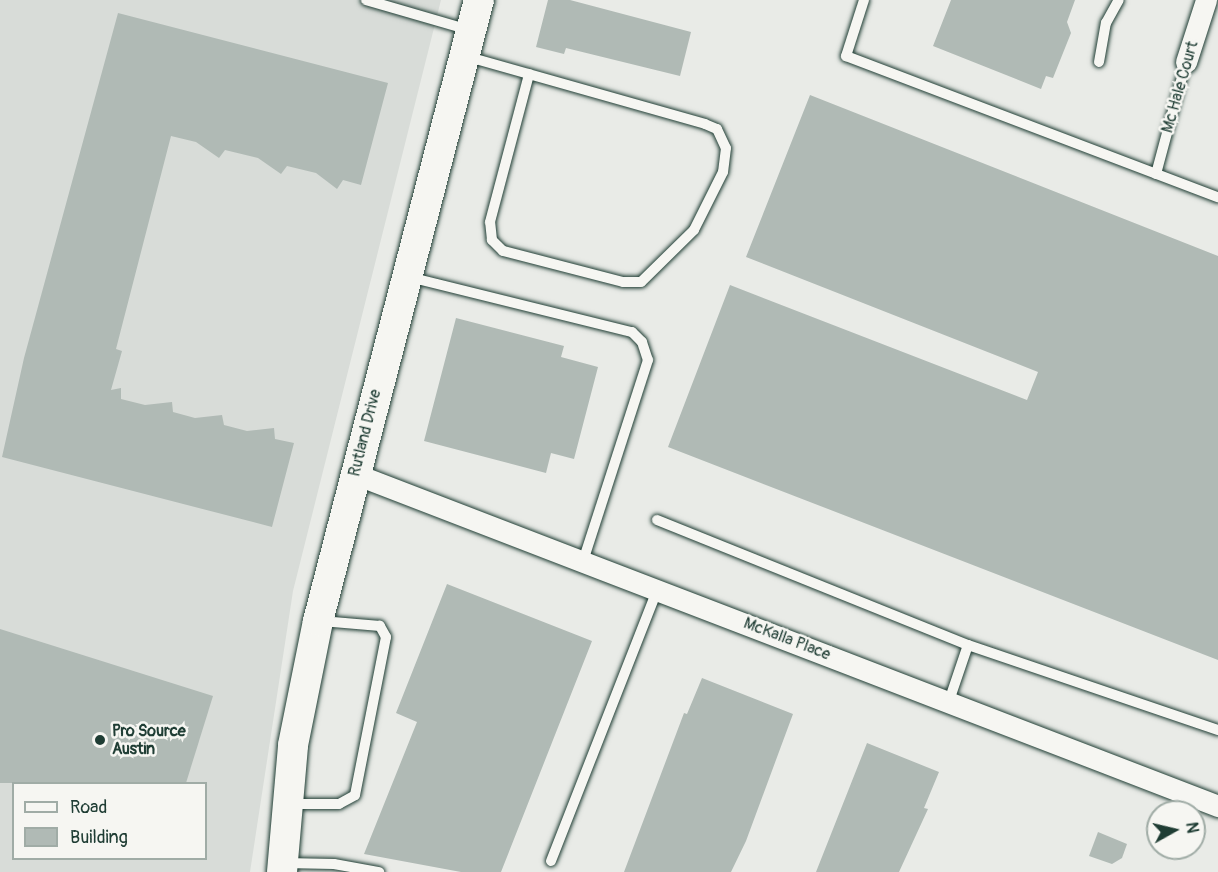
<!DOCTYPE html>
<style>
body{margin:0}
#map{position:relative;width:1218px;height:872px;overflow:hidden;background:#e9ebe7;font-family:Pangolin,sans-serif}
div>[style]{position:absolute}
.built>*{inset:0;background:#d8dcd8}
.building>*{inset:0;background:#b0bab5}
.roads{filter:drop-shadow(0 0 2px #1f3d34) drop-shadow(0 0 2px #1f3d34)}
.lane>*{height:10px;margin:-5px;padding:0 5px;transform-origin:5px;border-radius:5px;background:#f6f6f2}
.street>*{height:21px;margin:-10.5px;padding:0 10.5px;transform-origin:10.5px;border-radius:10.5px;background:#f6f6f2}
.secondary>*{height:30px;margin:-15px;padding:0 15px;transform-origin:15px;border-radius:15px;background:#f6f6f2}
.dots>*{width:16px;height:16px;translate:-50% -50%;box-sizing:border-box;border:3px solid #f6f6f2;border-radius:50%}
span{translate:-50% -50%;white-space:nowrap;text-align:center;line-height:1.15;-webkit-text-stroke:5px #f6f6f2;paint-order:stroke}
.street-label{font-size:16px;color:#1f3d34}
.poi-label{font-size:16px;color:#1f3d34;font-weight:700}
.left{translate:0 -50%;text-align:left}
.legend{position:absolute;left:12px;top:782px;width:195px;height:78px;box-sizing:border-box;background:#f6f6f2;border:2px solid #a0aca6;margin:0;padding:8px 10px;list-style:none;font-size:18px;color:#1f3d34}
.legend li{display:flex;align-items:center;gap:12px;height:30px}
.legend b{width:30px;border:2px solid #a0aca6}
.north{position:absolute;left:1146px;top:800px;width:60px;height:60px;box-sizing:border-box;background:#f6f6f2;border:2px solid #a0aca6;border-radius:50%;rotate:82deg;font-size:16px;font-weight:700;line-height:24px;text-align:center;color:#1f3d34}
.north::after{content:'';display:block;margin:auto;width:21px;height:27px;background:#1f3d34;clip-path:polygon(50% 0,100% 100%,50% 72%,0 100%)}
</style>
<div id="map">
<div class="built">
<i style="clip-path:polygon(evenodd,0 0,441px 0,293px 591px,250px 872px,0 872px,0 0,14px 784px,206px 784px,206px 858px,14px 858px,14px 784px)"></i>
</div>
<div class="building">
<i style="clip-path:polygon(548px 0,570px 0,691px 32px,680px 76px,566px 48px,564px 54px,536px 47px)"></i>
<i style="clip-path:polygon(951px 0,1075px 0,1067px 22px,1071px 33px,1053px 78px,1046px 76px,1041px 89px,933px 46px)"></i>
<i style="clip-path:polygon(118px 13px,388px 83px,361px 185px,343px 180px,337px 189px,316px 173px,287px 166px,281px 174px,258px 158px,225px 150px,219px 158px,196px 142px,171px 136px,149px 221px,116px 349px,122px 351px,111px 390px,121px 388px,121px 399px,145px 405px,172px 402px,173px 412px,195px 418px,222px 415px,224px 425px,247px 431px,274px 428px,275px 439px,294px 443px,272px 527px,2px 457px,24px 358px)"></i>
<i style="clip-path:polygon(810px 95px,1218px 256px,1218px 660px,668px 447px,730px 285px,1027px 400px,1038px 372px,746px 257px)"></i>
<i style="clip-path:polygon(456px 318px,564px 346px,561px 357px,598px 367px,574px 459px,551px 453px,546px 473px,424px 441px)"></i>
<i style="clip-path:polygon(447px 584px,592px 641px,501px 872px,461px 872px,364px 854px,417px 722px,396px 713px)"></i>
<i style="clip-path:polygon(0 629px,213px 696px,186px 783px,0 783px)"></i>
<i style="clip-path:polygon(702px 678px,793px 714px,746px 841px,731px 872px,624px 872px,684px 713px,687px 714px)"></i>
<i style="clip-path:polygon(867px 743px,939px 772px,924px 808px,928px 809px,899px 872px,816px 872px)"></i>
<i style="clip-path:polygon(1098px 832px,1127px 844px,1122px 858px,1112px 864px,1089px 856px)"></i>
</div>
<div class="roads">
<div class="lane">
<i style="left:366px;top:0;width:107px;rotate:16.2deg"></i>
<i style="left:864px;top:0;width:59px;rotate:107.8deg"></i>
<i style="left:846px;top:56px;width:398px;rotate:20.8deg"></i>
<i style="left:465px;top:56px;width:249px;rotate:15.8deg"></i>
<i style="left:705px;top:124px;width:13px;rotate:23deg"></i>
<i style="left:717px;top:129px;width:21px;rotate:65deg"></i>
<i style="left:726px;top:148px;width:24px;rotate:97deg"></i>
<i style="left:723px;top:172px;width:65px;rotate:116.6deg"></i>
<i style="left:694px;top:230px;width:74px;rotate:135.5deg"></i>
<i style="left:641px;top:282px;width:18px;rotate:180deg"></i>
<i style="left:623px;top:282px;width:124px;rotate:-165.5deg"></i>
<i style="left:503px;top:251px;width:16px;rotate:-135deg"></i>
<i style="left:492px;top:240px;width:18px;rotate:-96deg"></i>
<i style="left:490px;top:222px;width:153px;rotate:-75.2deg"></i>
<i style="left:1099px;top:62px;width:40px;rotate:-80deg"></i>
<i style="left:1106px;top:23px;width:26px;rotate:-61deg"></i>
<i style="left:1156px;top:174px;width:116px;rotate:-75deg"></i>
<i style="left:409px;top:277px;width:230px;rotate:13.9deg"></i>
<i style="left:632px;top:332px;width:14px;rotate:45deg"></i>
<i style="left:642px;top:342px;width:19px;rotate:72deg"></i>
<i style="left:648px;top:360px;width:211px;rotate:107.9deg"></i>
<i style="left:657px;top:520px;width:335px;rotate:21.9deg"></i>
<i style="left:968px;top:645px;width:264px;rotate:18.8deg"></i>
<i style="left:949px;top:701px;width:59px;rotate:-71.3deg"></i>
<i style="left:291px;top:804px;width:48px"></i>
<i style="left:339px;top:804px;width:18px;rotate:-29deg"></i>
<i style="left:355px;top:795px;width:161px;rotate:-78.9deg"></i>
<i style="left:386px;top:637px;width:13px;rotate:-119deg"></i>
<i style="left:380px;top:626px;width:59px;rotate:-175.2deg"></i>
<i style="left:551px;top:861px;width:291px;rotate:-68.6deg"></i>
<i style="left:284px;top:863px;width:50px;rotate:1.1deg"></i>
<i style="left:334px;top:864px;width:46px;rotate:10.1deg"></i>
</div>
<div class="street">
<i style="left:1186px;top:62px;width:65px;rotate:-72.1deg"></i>
<i style="left:355px;top:474px;width:925px;rotate:21.04deg"></i>
</div>
<div class="secondary">
<i style="left:282px;top:872px;width:127px;rotate:-85deg"></i>
<i style="left:293px;top:745px;width:126px;rotate:-78.6deg"></i>
<i style="left:318px;top:621px;width:642px;rotate:-75.47deg"></i>
</div>
</div>
<div class="dots">
<i style="left:100px;top:740px;background:#1f3d34"></i>
</div>
<div class="street-label">
<span style="left:1180px;top:87px;rotate:-74deg">Mc Hale Court</span>
<span style="left:365px;top:433px;rotate:-76deg">Rutland Drive</span>
<span style="left:787px;top:639px;rotate:21deg">McKalla Place</span>
</div>
<div class="poi-label">
<span class="left" style="left:112px;top:740px">Pro Source<br>Austin</span>
</div>
<ul class="legend">
<li><b style="height:8px;background:#f6f6f2"></b>Road</li>
<li><b style="height:16px;background:#b0bab5"></b>Building</li>
</ul>
<div class="north">N</div>
</div>
